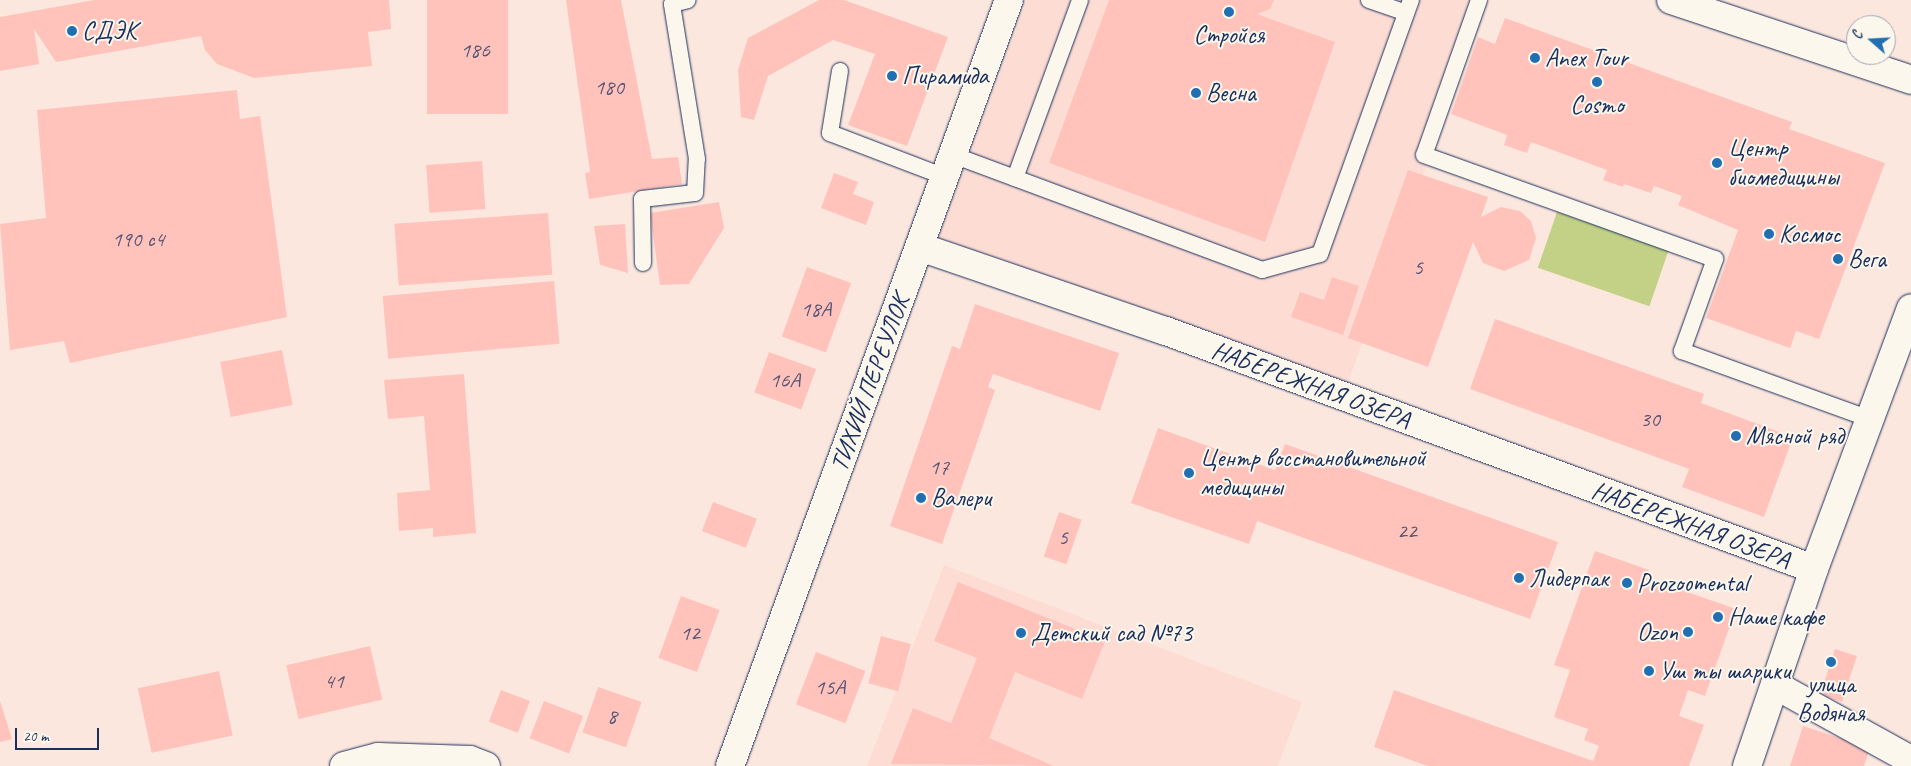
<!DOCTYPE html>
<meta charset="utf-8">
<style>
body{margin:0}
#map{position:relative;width:1911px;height:766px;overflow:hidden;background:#fce7de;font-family:Caveat,sans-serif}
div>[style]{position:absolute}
.built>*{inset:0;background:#fddcd4}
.green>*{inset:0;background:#c2d186;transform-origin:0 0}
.building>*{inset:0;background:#ffc3bc;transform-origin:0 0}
.roads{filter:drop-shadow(0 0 1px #1b2f5e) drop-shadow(0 0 1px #1b2f5e)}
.lane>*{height:16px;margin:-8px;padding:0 8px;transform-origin:8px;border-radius:8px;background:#fbf7ec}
.street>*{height:28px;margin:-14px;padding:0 14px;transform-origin:14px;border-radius:14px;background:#fbf7ec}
.secondary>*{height:28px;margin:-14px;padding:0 14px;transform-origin:14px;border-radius:14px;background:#fbf7ec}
.dots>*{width:14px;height:14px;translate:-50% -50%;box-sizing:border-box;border:2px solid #fbf7ec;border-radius:50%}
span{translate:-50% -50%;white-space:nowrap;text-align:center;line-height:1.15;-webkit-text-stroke:4px #fbf7ec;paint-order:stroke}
.number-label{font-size:22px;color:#545476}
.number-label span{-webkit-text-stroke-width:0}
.poi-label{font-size:25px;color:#1b2f5e}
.left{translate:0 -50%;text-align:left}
.right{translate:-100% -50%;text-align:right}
.street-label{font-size:25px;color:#1b2f5e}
.north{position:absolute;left:1846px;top:15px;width:50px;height:50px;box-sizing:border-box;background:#fbf7ec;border:1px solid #a1a7b3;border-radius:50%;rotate:289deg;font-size:14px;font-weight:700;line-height:20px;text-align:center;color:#1b2f5e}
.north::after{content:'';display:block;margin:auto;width:18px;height:22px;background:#1f6fb2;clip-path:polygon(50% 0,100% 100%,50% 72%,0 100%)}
.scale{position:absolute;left:15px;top:728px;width:84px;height:22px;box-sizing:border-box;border:2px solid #1b2f5e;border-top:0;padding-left:6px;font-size:15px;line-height:18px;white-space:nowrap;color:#1b2f5e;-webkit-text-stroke:4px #fbf7ec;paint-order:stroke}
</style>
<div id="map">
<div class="built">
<i style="clip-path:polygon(1027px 0,1486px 0,1347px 385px,938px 239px)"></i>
<i style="clip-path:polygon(944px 565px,1302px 702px,1278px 766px,867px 766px)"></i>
</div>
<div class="green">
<i style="left:1557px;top:212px;width:118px;height:59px;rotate:19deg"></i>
</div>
<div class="building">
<i style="clip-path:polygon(94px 0,389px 0,391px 29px,368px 32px,372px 66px,254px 78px,217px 64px,205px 50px,201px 36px,56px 62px,34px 29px,39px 64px,0 71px,0 17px)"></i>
<i style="left:427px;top:0;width:81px;height:114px"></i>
<i style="clip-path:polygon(566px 0,621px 0,652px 159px,678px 157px,682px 184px,589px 199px,585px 173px,590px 172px)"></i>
<i style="clip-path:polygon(819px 0,844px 0,948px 37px,907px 146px,848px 125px,875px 54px,833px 40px,768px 76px,754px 120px,741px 117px,738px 70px,748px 38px)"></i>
<i style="clip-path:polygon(1109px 0,1274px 0,1270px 9px,1257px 14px,1335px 42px,1265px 242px,1049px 163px)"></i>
<i style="clip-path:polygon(1505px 18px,1792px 122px,1789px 129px,1885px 163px,1819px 339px,1796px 331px,1790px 348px,1706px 318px,1738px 230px,1678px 205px,1682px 196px,1654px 186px,1651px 193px,1624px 184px,1623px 187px,1603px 180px,1607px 170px,1531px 142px,1527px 153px,1504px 145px,1507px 135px,1451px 114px,1478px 37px,1495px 44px)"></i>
<i style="clip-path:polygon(237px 90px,240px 119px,260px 116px,287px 317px,70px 363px,64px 341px,10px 350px,0 224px,46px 218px,37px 110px)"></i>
<i style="left:482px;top:161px;width:48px;height:56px;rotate:86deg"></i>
<i style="clip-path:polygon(1408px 170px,1488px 197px,1481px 217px,1501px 207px,1520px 211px,1531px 221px,1536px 238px,1529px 260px,1504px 271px,1483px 263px,1473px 242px,1428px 367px,1348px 338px)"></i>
<i style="clip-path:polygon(834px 173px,858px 182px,853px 194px,874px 202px,866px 225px,821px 208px)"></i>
<i style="clip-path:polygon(719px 202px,724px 228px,689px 284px,660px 285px,650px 213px)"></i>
<i style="left:548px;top:213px;width:62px;height:154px;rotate:86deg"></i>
<i style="clip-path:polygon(625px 224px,628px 273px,600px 265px,594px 226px)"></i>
<i style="left:807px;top:267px;width:47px;height:74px;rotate:20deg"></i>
<i style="clip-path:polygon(1332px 277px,1359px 286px,1343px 335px,1291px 317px,1300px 292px,1324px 300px)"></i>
<i style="left:554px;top:281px;width:63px;height:172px;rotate:85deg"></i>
<i style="clip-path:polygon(975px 304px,1119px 353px,1100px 411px,993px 374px,988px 387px,995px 390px,942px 544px,890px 526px,952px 346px,960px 349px)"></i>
<i style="clip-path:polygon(1495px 319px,1704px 394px,1701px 403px,1793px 437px,1764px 517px,1682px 487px,1689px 469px,1470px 389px)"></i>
<i style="left:282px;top:350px;width:56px;height:63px;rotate:79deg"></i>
<i style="left:769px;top:352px;width:50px;height:43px;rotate:20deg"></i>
<i style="clip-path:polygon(464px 374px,476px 533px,433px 537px,433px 528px,399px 531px,397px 493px,430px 490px,424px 416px,388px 419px,384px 380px)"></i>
<i style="clip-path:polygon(1158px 428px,1275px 470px,1285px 444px,1558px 542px,1530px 619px,1257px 521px,1249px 544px,1131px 503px)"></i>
<i style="left:713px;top:502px;width:47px;height:31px;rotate:21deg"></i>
<i style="left:1059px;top:512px;width:24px;height:47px;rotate:19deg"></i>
<i style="clip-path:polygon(1595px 551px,1649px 570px,1647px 578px,1736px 609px,1705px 696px,1688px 690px,1679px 716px,1704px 725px,1689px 766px,1428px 766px,1374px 747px,1394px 690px,1593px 761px,1599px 746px,1584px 740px,1588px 729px,1554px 717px,1570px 670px,1554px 665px)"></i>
<i style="clip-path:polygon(958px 582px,1105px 641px,1082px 699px,1015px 672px,989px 738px,1054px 766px,891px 764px,913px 708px,951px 723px,977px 658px,934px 641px)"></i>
<i style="left:681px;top:596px;width:41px;height:66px;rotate:20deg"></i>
<i style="left:881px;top:636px;width:31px;height:49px;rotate:15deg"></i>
<i style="left:370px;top:646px;width:55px;height:86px;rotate:77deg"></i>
<i style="left:1835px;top:649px;width:23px;height:48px;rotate:18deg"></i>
<i style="left:816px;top:652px;width:53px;height:56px;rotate:21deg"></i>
<i style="left:219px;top:671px;width:66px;height:83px;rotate:78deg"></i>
<i style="left:598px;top:687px;width:46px;height:48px;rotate:19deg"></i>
<i style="left:501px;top:690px;width:31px;height:34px;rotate:21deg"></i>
<i style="clip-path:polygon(0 701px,12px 739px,0 742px)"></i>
<i style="left:544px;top:701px;width:42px;height:40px;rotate:21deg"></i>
<i style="clip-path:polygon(1803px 726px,1870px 748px,1864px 766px,1790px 766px)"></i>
</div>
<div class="roads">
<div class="lane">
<i style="left:1369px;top:0;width:39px;rotate:19deg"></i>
<i style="left:1479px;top:0;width:164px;rotate:109.5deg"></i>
<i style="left:1424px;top:155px;width:309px;rotate:19.7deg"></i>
<i style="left:1715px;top:259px;width:98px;rotate:109.7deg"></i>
<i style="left:1682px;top:351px;width:200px;rotate:19.9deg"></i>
<i style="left:840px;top:71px;width:63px;rotate:99.2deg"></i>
<i style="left:830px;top:133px;width:123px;rotate:20.9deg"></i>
<i style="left:953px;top:155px;width:330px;rotate:20.4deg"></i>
<i style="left:1262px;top:270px;width:60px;rotate:-15.4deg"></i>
<i style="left:1320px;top:254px;width:270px;rotate:-70.3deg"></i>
<i style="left:1015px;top:178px;width:189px;rotate:-69.9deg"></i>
<i style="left:643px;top:263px;width:64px;rotate:-90.9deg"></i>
<i style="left:642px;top:199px;width:53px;rotate:-6.5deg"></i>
<i style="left:695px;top:193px;width:34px;rotate:-87deg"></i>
<i style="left:697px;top:159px;width:157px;rotate:-99.2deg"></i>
<i style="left:672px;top:4px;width:16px;rotate:-14deg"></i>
</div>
<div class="street">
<i style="left:920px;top:247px;width:260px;rotate:18.9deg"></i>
<i style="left:1166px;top:331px;width:690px;rotate:20.17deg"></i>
<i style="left:1775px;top:685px;width:155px;rotate:28.9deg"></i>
<i style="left:344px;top:766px;width:35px;rotate:-15deg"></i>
<i style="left:378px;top:757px;width:92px;rotate:1.9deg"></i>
<i style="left:470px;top:760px;width:17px;rotate:21deg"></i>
<i style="left:730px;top:766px;width:815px;rotate:-69.99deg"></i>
</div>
<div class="secondary">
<i style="left:1671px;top:0;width:253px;rotate:18.4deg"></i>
<i style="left:1747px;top:766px;width:208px;rotate:-71.2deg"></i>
<i style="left:1814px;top:569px;width:278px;rotate:-69.6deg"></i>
</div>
</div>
<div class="dots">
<i style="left:1229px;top:12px;background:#1f6fb2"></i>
<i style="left:72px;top:31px;background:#1f6fb2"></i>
<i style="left:1535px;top:58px;background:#1f6fb2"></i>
<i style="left:892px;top:76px;background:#1f6fb2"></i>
<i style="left:1597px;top:82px;background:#1f6fb2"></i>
<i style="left:1196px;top:93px;background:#1f6fb2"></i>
<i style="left:1717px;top:163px;background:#1f6fb2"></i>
<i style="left:1769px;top:234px;background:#1f6fb2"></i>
<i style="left:1838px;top:259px;background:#1f6fb2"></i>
<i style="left:1736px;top:436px;background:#1f6fb2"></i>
<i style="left:1189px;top:473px;background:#1f6fb2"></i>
<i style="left:921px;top:498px;background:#1f6fb2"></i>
<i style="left:1519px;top:578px;background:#1f6fb2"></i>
<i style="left:1627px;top:583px;background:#1f6fb2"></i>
<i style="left:1718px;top:617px;background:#1f6fb2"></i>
<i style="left:1688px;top:632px;background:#1f6fb2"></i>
<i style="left:1021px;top:633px;background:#1f6fb2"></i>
<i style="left:1831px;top:662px;background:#1f6fb2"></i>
<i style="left:1649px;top:671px;background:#1f6fb2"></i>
</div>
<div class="number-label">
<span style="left:475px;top:51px">186</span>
<span style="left:609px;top:88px">180</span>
<span style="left:138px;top:240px">190 с4</span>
<span style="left:1418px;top:268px">5</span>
<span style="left:816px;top:310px">18А</span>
<span style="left:785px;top:381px">16А</span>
<span style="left:1650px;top:420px">30</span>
<span style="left:939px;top:468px">17</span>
<span style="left:1407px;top:532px">22</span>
<span style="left:1063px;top:538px">5</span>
<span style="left:690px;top:634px">12</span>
<span style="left:334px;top:682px">41</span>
<span style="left:830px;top:688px">15А</span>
<span style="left:612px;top:717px">8</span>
</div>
<div class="poi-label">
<span class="left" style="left:82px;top:31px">СДЭК</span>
<span style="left:1229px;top:35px">Стройся</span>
<span class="left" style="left:1545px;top:58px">Anex Tour</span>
<span class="left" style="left:902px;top:76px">Пирамида</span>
<span class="left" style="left:1206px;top:93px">Весна</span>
<span style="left:1597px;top:105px">Cosmo</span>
<span class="left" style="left:1728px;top:163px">Центр<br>биомедицины</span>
<span class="left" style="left:1779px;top:234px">Космос</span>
<span class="left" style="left:1848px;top:259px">Вега</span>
<span class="left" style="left:1746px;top:436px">Мясной ряд</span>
<span class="left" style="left:1200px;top:473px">Центр восстановительной<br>медицины</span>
<span class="left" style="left:931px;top:498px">Валери</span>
<span class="left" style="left:1529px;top:578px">Лидерпак</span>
<span class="left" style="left:1637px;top:583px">Prozoomental</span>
<span class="left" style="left:1728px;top:617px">Наше кафе</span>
<span class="right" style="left:1678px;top:632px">Ozon</span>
<span class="left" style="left:1031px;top:633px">Детский сад №73</span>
<span class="left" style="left:1659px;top:671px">Уш ты шарики</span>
<span style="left:1831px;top:699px">улица<br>Водяная</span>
</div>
<div class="street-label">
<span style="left:870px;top:383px;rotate:-70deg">ТИХИЙ ПЕРЕУЛОК</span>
<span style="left:1311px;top:385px;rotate:20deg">НАБЕРЕЖНАЯ ОЗЕРА</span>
<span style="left:1691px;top:525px;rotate:20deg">НАБЕРЕЖНАЯ ОЗЕРА</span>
</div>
<div class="north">С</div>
<div class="scale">20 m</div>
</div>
